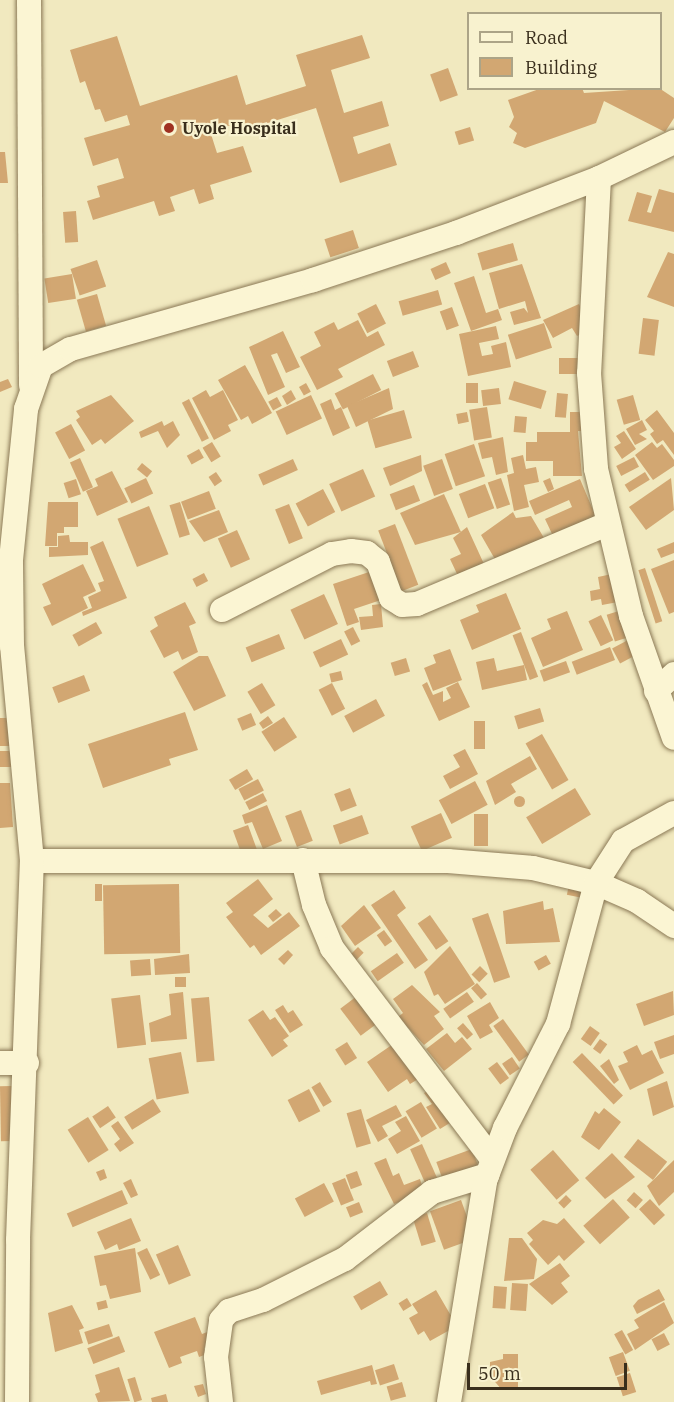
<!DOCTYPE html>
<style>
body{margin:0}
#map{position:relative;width:674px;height:1402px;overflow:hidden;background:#f1e9bf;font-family:"IBM Plex Serif",serif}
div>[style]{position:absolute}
.building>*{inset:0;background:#d2a772;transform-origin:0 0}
.round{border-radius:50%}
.roads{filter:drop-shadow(0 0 2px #8b7956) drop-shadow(0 0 2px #8b7956)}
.street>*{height:24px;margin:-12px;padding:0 12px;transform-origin:12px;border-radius:12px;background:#fbf5d3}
.dots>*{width:16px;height:16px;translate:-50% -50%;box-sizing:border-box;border:3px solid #f8f2cf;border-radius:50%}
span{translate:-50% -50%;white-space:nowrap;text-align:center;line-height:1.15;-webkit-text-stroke:4.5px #f8f2cf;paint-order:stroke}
.poi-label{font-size:16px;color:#392e1c;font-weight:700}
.left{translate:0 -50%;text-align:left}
.legend{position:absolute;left:467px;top:12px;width:195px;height:78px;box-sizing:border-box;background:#f8f2cf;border:2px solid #aca487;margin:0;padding:8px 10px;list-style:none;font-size:18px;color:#392e1c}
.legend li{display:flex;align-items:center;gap:12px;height:30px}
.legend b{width:30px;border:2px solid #aca487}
.scale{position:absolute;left:467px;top:1363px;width:160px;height:27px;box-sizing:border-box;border:3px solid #392e1c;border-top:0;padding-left:8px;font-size:18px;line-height:21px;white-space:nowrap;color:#392e1c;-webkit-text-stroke:4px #f8f2cf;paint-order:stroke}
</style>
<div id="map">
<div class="building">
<i style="clip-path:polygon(362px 35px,370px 58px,331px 70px,344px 113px,382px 101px,389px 126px,353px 137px,358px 154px,390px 143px,397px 165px,340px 183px,316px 108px,242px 131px,239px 123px,210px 131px,217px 153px,243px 146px,252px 172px,210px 185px,214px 199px,199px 204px,194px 189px,170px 197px,175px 211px,159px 216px,154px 201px,93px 220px,87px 201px,100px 197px,97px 186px,124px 178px,118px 158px,93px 166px,84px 138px,130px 125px,127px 115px,105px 122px,100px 109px,95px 110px,85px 81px,80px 83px,70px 50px,117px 36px,140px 106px,237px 75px,246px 105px,306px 86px,296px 55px)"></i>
<i style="left:448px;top:68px;width:29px;height:19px;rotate:70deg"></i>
<i style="clip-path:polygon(542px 88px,582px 88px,584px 93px,659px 88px,674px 98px,674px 118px,665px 132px,604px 101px,596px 123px,525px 148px,513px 143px,517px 133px,509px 127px,514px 117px,508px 100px)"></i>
<i style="left:470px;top:127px;width:14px;height:16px;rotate:73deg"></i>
<i style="clip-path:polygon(0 152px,5px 152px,8px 183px,0 183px)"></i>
<i style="clip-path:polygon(659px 189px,674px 193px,674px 232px,628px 221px,637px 192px,652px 196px,647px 212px,651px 213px)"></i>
<i style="left:76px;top:211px;width:31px;height:13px;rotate:86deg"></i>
<i style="left:353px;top:230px;width:19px;height:30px;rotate:72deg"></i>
<i style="left:513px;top:243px;width:18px;height:37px;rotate:74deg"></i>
<i style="clip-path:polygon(668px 252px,674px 254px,674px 307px,647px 297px)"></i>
<i style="left:97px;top:260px;width:28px;height:28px;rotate:71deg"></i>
<i style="left:446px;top:262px;width:12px;height:17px;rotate:66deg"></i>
<i style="clip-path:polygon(522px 264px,541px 318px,514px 325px,510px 312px,524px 308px,528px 313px,525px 301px,499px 309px,489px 273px)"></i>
<i style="left:72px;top:274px;width:25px;height:28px;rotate:81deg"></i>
<i style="clip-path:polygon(474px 276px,486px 313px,498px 309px,502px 320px,471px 331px,454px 283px)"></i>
<i style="left:438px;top:290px;width:15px;height:41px;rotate:74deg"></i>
<i style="left:97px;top:294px;width:33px;height:21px;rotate:74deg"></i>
<i style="left:376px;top:304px;width:22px;height:21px;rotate:63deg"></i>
<i style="clip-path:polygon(579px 304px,591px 329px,577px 336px,572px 328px,553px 338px,543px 320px)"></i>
<i style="left:452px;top:307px;width:20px;height:13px;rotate:70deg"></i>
<i style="left:643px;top:318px;width:16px;height:36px;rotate:7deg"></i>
<i style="clip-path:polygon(358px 320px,367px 337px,378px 331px,385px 345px,338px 369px,343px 377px,317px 390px,300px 357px,321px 346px,314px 332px,334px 322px,338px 330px)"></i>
<i style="left:544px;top:323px;width:26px;height:38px;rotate:72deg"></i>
<i style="clip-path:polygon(496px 326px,499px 339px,479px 343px,482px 356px,493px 354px,491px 346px,506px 342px,511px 367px,468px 376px,459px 334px)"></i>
<i style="clip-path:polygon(283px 331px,300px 367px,286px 373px,277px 353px,271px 355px,285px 387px,268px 395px,249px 347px)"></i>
<i style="left:413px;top:351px;width:17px;height:28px;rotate:69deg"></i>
<i style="left:559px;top:358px;width:23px;height:16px"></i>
<i style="clip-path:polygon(245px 365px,272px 413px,252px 424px,248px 416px,241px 420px,218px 380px)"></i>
<i style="left:373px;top:374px;width:18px;height:43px;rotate:63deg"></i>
<i style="clip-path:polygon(8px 379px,12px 387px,0 392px,0 382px)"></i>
<i style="left:514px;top:381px;width:34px;height:19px;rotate:17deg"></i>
<i style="left:306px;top:383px;width:10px;height:8px;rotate:61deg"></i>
<i style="left:466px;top:383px;width:12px;height:20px"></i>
<i style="clip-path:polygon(389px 388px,393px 409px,356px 427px,347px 406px)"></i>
<i style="left:499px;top:388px;width:16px;height:18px;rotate:83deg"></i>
<i style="clip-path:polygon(206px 390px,210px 397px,223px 390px,238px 420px,228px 425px,231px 431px,214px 440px,192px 398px)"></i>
<i style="clip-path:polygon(291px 390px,296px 399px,287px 405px,282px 396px)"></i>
<i style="left:557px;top:393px;width:11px;height:24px;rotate:5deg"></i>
<i style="clip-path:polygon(111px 395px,134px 421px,105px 444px,101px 439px,92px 445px,76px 420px,80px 417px,76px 411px)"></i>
<i style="left:311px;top:395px;width:26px;height:39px;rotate:65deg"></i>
<i style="left:633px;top:395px;width:26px;height:17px;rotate:74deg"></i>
<i style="left:277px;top:397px;width:10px;height:10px;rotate:61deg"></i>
<i style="left:189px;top:399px;width:44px;height:8px;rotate:63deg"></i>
<i style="clip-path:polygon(331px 399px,335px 410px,341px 407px,350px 428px,333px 436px,320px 404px)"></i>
<i style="left:487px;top:407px;width:31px;height:18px;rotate:81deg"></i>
<i style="left:404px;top:410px;width:29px;height:38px;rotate:74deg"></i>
<i style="clip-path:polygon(657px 410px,674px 433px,674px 455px,663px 440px,657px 444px,650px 434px,654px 431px,645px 420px)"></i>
<i style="left:467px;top:412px;width:10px;height:11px;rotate:79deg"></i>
<i style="clip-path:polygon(570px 412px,588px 412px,588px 431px,578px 431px,582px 476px,553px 476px,553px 461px,526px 461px,526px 442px,537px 442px,537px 432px,570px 432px)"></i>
<i style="left:515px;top:416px;width:12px;height:16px;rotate:5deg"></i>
<i style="clip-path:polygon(642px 420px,647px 430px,639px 434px,647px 439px,635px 445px,626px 429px)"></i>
<i style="clip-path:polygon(162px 421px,164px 426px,173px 421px,180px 435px,167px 448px,158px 431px,141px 438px,139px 432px)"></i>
<i style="left:71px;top:424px;width:30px;height:18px;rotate:62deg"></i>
<i style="clip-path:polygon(624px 431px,636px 449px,622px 459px,614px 447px,621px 443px,616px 436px)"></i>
<i style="clip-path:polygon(503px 437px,508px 472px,496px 475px,492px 457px,482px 459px,478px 443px)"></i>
<i style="left:212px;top:442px;width:17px;height:11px;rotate:59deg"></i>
<i style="clip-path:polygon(652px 442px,657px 448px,662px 444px,674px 460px,674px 466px,653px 480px,635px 455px)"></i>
<i style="left:474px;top:444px;width:34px;height:31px;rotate:71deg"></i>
<i style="left:199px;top:449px;width:10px;height:14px;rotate:61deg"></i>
<i style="clip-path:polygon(421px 455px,422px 471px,390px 486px,383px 468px)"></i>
<i style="clip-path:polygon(523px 455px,526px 469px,536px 467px,539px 482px,524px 485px,529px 507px,514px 511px,507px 475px,514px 473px,511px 458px)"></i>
<i style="left:634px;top:457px;width:11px;height:20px;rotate:63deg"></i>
<i style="left:80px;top:458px;width:32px;height:11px;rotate:66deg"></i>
<i style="left:293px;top:459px;width:12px;height:38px;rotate:66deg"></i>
<i style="left:442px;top:459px;width:32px;height:20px;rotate:70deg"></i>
<i style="left:142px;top:463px;width:13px;height:8px;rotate:39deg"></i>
<i style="left:363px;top:469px;width:30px;height:37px;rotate:66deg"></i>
<i style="clip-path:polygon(112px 471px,128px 502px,97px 516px,86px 491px,98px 486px,95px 479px)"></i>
<i style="left:216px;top:472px;width:11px;height:9px;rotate:56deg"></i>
<i style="left:645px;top:472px;width:9px;height:24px;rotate:58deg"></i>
<i style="left:146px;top:478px;width:17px;height:24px;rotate:65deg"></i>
<i style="left:501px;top:478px;width:28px;height:14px;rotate:71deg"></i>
<i style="clip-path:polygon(550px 478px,554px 489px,548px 492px,543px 481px)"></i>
<i style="clip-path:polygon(671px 478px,674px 510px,646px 530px,629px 507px)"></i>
<i style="left:76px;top:479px;width:16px;height:13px;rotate:72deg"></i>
<i style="clip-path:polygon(580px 479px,596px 517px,553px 536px,545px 519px,572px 507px,569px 500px,535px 515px,529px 501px)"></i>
<i style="left:485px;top:484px;width:26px;height:28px;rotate:69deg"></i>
<i style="left:414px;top:485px;width:17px;height:26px;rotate:69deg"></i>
<i style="left:323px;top:489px;width:26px;height:31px;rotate:62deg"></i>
<i style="left:209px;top:491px;width:19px;height:30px;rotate:69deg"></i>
<i style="clip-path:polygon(444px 494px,461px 532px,415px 545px,400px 513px)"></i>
<i style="clip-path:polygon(48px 502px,78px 502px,78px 527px,64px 527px,64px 533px,57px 533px,57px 546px,45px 546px)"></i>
<i style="left:180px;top:502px;width:34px;height:11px;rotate:73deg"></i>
<i style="left:289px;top:504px;width:37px;height:15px;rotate:68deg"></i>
<i style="left:149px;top:506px;width:52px;height:34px;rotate:68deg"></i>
<i style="clip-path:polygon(219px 510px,228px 532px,204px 542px,189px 521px)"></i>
<i style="clip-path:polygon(513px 512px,516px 518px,531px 516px,544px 538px,496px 561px,481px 535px)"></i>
<i style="left:395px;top:524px;width:65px;height:18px;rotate:69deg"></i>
<i style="clip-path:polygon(467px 527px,484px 564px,458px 576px,450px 559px,461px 554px,453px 538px)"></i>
<i style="left:237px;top:530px;width:32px;height:21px;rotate:66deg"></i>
<i style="clip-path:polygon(69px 535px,70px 542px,88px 542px,88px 555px,49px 557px,49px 547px,58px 547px,58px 536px)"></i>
<i style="clip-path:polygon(103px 541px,127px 598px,83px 616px,82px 612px,92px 608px,88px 597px,101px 591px,98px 583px,104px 581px,90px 547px)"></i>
<i style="clip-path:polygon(674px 542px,674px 553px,661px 558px,657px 549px)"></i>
<i style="clip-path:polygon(674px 560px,674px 612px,669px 614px,651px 569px)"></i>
<i style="clip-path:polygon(83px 564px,96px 591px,83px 597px,88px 608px,52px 626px,43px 607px,51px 604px,42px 584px)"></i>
<i style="left:645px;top:568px;width:56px;height:7px;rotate:72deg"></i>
<i style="clip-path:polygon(375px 570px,384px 599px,354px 609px,359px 622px,347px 626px,333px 584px)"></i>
<i style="left:204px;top:573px;width:9px;height:13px;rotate:63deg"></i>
<i style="clip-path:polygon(612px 574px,618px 602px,602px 605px,601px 599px,591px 601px,590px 591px,600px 589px,598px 577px)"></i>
<i style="clip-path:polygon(506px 593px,521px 629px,472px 650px,460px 620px,479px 612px,476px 605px)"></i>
<i style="left:324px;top:594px;width:33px;height:37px;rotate:65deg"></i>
<i style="clip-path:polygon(185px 602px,196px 623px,189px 626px,198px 652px,182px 660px,178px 651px,164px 658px,150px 631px,158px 626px,154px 617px)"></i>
<i style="clip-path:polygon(381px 604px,383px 627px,361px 630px,359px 617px,373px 616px,372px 605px)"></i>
<i style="left:622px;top:610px;width:28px;height:16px;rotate:73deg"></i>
<i style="clip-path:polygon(567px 611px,583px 650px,543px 667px,531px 638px,551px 629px,547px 619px)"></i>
<i style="left:601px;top:615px;width:28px;height:14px;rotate:64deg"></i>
<i style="left:96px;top:622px;width:13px;height:27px;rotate:61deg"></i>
<i style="left:353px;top:627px;width:16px;height:10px;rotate:63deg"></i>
<i style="left:521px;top:632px;width:48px;height:9px;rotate:69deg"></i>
<i style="left:279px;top:634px;width:16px;height:36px;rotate:68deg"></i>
<i style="left:341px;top:639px;width:17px;height:31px;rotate:65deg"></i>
<i style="left:628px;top:640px;width:17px;height:18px;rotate:62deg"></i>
<i style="left:610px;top:647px;width:14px;height:41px;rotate:69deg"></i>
<i style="clip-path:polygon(450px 649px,462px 680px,433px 691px,424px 668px,436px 663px,433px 655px)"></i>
<i style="clip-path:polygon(199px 656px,208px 656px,226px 696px,194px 711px,173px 672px)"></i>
<i style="left:406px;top:658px;width:14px;height:16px;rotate:73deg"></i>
<i style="clip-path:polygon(494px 658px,497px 671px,524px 665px,527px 680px,482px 690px,476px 662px)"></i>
<i style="left:566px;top:661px;width:12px;height:28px;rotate:70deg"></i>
<i style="left:341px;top:671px;width:9px;height:12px;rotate:77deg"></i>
<i style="left:84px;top:675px;width:17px;height:34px;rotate:69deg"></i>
<i style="clip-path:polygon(427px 682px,433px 695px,443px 691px,443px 702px,451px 698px,446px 688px,458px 682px,470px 707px,439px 721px,422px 685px)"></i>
<i style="left:262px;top:683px;width:26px;height:17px;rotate:59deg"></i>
<i style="left:332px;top:683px;width:29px;height:15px;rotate:63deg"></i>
<i style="left:376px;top:699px;width:19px;height:36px;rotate:62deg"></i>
<i style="left:540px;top:708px;width:14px;height:27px;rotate:73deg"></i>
<i style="clip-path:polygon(185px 712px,198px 750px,169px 759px,171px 765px,103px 788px,88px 744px)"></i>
<i style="left:251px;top:713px;width:13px;height:15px;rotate:67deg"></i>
<i style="clip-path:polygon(268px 716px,273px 723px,263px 729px,259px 723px)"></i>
<i style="left:284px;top:717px;width:24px;height:27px;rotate:57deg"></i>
<i style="left:13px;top:718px;width:28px;height:13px;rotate:90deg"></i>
<i style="left:474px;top:721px;width:11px;height:28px"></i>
<i style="left:542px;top:734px;width:53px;height:19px;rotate:60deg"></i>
<i style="clip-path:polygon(465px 749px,478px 774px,450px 789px,443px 776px,460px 767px,453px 755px)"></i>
<i style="left:0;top:751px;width:19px;height:16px"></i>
<i style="clip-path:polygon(530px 756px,537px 769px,511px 784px,516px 792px,495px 805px,486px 781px)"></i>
<i style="left:247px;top:769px;width:12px;height:21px;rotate:59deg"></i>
<i style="left:258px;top:779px;width:13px;height:22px;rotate:63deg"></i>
<i style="left:475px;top:781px;width:27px;height:41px;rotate:62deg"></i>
<i style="clip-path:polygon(0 783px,10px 783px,13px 827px,0 828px)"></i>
<i style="left:350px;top:788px;width:19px;height:17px;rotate:69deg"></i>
<i style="left:575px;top:788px;width:31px;height:57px;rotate:59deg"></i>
<i style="left:263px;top:793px;width:9px;height:20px;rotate:63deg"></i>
<i class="round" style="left:513.5px;top:795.5px;width:11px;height:11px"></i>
<i style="clip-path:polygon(267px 805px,282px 841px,263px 849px,252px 822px,245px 824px,242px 815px)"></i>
<i style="left:301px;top:810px;width:33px;height:17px;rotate:69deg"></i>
<i style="left:441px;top:813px;width:27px;height:33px;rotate:66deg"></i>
<i style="left:474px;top:814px;width:14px;height:32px"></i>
<i style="left:362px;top:815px;width:20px;height:31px;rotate:70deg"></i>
<i style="left:248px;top:825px;width:29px;height:16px;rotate:70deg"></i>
<i style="clip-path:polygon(258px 879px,273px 899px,253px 915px,268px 928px,289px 912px,300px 926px,261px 955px,254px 945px,250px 948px,226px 917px,233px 912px,226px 903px)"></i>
<i style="left:570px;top:880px;width:19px;height:15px;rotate:12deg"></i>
<i style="left:95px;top:884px;width:7px;height:17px"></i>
<i style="left:179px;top:884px;width:69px;height:76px;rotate:89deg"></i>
<i style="clip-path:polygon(394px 890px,406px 908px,397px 915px,428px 960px,415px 969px,371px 905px)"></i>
<i style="clip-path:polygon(543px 901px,544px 910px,553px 908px,560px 942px,506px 944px,503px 911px)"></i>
<i style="clip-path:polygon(364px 905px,381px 928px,355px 946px,341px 926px)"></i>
<i style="clip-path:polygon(276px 909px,282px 915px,273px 922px,268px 916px)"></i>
<i style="left:488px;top:913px;width:68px;height:17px;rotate:71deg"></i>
<i style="left:430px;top:915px;width:32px;height:15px;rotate:55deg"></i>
<i style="left:384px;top:930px;width:14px;height:9px;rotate:54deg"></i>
<i style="clip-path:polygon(450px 946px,475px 984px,445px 1004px,438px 994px,434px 996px,424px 972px)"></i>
<i style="left:358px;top:947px;width:8px;height:11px;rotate:45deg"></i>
<i style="clip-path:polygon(288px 950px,293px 955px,284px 965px,278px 959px)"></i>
<i style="left:397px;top:953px;width:12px;height:32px;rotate:55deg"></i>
<i style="clip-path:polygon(189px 954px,190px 973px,155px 975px,154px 959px)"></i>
<i style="left:546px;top:955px;width:10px;height:14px;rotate:61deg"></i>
<i style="left:150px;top:959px;width:16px;height:20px;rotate:86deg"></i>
<i style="left:480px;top:966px;width:11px;height:12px;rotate:45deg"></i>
<i style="left:175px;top:977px;width:11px;height:10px"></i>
<i style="left:477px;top:983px;width:15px;height:8px;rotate:48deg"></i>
<i style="clip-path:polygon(412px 985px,440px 1012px,434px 1016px,444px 1029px,424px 1045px,398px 1017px,403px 1013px,393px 999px)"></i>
<i style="clip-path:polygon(673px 991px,674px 1015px,644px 1026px,636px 1004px)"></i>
<i style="clip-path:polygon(183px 992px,187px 1039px,151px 1042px,149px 1023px,171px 1015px,169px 994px)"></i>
<i style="left:467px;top:992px;width:12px;height:29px;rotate:55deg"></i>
<i style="left:140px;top:995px;width:50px;height:29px;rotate:83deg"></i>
<i style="left:357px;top:996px;width:34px;height:21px;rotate:53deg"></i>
<i style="left:209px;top:997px;width:64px;height:18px;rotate:85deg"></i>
<i style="clip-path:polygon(490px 1002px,499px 1018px,489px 1025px,493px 1032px,480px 1039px,467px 1016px)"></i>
<i style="clip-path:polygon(283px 1005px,288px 1013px,293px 1010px,303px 1025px,290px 1033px,275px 1010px)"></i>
<i style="clip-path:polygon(263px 1010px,270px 1020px,275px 1017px,289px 1036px,283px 1040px,288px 1046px,272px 1057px,248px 1020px)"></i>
<i style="left:503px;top:1019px;width:44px;height:12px;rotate:54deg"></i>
<i style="left:463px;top:1023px;width:15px;height:8px;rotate:48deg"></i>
<i style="left:590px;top:1026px;width:12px;height:16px;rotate:35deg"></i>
<i style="clip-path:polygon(447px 1033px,455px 1043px,462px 1037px,472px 1049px,444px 1071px,426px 1049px)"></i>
<i style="clip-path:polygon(674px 1035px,674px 1054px,660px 1059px,654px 1042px)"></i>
<i style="left:600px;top:1039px;width:9px;height:12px;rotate:36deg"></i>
<i style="clip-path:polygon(399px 1040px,423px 1076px,410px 1084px,407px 1079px,388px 1092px,367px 1062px)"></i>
<i style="left:347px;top:1042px;width:19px;height:14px;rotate:58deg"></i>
<i style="clip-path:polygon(637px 1045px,642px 1055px,652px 1050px,664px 1073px,630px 1090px,618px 1066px,628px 1062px,623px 1052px)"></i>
<i style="left:181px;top:1052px;width:42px;height:33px;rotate:79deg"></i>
<i style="left:582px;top:1053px;width:59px;height:13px;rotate:46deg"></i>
<i style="left:512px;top:1057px;width:14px;height:12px;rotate:56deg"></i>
<i style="clip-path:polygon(609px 1059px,619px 1080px,614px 1084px,600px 1066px)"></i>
<i style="left:497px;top:1062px;width:20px;height:11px;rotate:53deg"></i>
<i style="clip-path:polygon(667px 1081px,674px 1107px,653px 1116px,647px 1089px)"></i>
<i style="left:320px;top:1082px;width:23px;height:10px;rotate:59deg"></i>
<i style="left:12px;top:1086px;width:55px;height:12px;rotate:89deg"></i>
<i style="clip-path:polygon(433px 1088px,453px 1121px,440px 1129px,426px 1107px,432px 1104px,424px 1093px)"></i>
<i style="left:309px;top:1089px;width:25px;height:24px;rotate:63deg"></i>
<i style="left:153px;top:1099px;width:15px;height:34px;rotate:58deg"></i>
<i style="left:421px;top:1102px;width:31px;height:18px;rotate:59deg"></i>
<i style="clip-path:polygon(396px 1105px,402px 1116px,382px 1126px,388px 1136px,378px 1142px,366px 1120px)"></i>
<i style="left:108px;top:1106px;width:14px;height:19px;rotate:56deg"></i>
<i style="clip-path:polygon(604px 1108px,621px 1122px,599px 1150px,581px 1137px,595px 1111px,599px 1114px)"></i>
<i style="left:361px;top:1109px;width:36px;height:15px;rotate:74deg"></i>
<i style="clip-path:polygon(406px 1116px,420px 1141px,397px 1154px,388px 1139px,401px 1131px,395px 1122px)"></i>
<i style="left:88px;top:1117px;width:39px;height:24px;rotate:58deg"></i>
<i style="clip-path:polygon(118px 1121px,134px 1143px,120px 1152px,114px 1144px,120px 1139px,111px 1126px)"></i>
<i style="left:638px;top:1139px;width:37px;height:23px;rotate:38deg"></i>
<i style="left:422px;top:1144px;width:44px;height:13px;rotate:66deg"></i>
<i style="left:472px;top:1149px;width:23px;height:38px;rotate:70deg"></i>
<i style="left:553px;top:1150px;width:40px;height:30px;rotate:49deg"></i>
<i style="clip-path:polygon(612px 1153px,635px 1177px,605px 1199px,585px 1178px)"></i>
<i style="clip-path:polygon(386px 1158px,393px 1176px,399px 1173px,404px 1185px,420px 1179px,424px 1192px,394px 1204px,374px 1163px)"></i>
<i style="clip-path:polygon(674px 1160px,674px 1192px,659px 1206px,647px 1186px)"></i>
<i style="clip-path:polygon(104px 1169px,107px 1178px,100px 1181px,96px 1172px)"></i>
<i style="left:357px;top:1171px;width:15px;height:12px;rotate:70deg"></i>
<i style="left:345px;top:1178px;width:24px;height:14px;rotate:68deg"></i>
<i style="clip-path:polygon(131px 1179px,138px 1195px,131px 1198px,123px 1183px)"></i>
<i style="left:324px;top:1183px;width:21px;height:33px;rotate:62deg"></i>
<i style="left:122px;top:1190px;width:15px;height:60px;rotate:67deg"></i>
<i style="left:634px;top:1192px;width:12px;height:11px;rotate:42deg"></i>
<i style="left:566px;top:1195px;width:8px;height:11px;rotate:45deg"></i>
<i style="left:613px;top:1199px;width:25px;height:40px;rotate:48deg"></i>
<i style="left:650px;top:1199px;width:22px;height:15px;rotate:47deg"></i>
<i style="left:461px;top:1200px;width:41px;height:33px;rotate:70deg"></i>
<i style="left:359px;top:1202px;width:11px;height:14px;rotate:68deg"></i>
<i style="left:427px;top:1213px;width:30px;height:15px;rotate:73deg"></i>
<i style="clip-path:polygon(131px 1218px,141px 1241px,119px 1250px,117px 1244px,105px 1250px,97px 1232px)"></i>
<i style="clip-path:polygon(564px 1218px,585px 1242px,564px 1261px,559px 1255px,548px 1265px,529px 1244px,533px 1240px,527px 1233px,543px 1220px,557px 1224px)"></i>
<i style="clip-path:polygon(509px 1238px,522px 1238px,537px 1259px,534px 1279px,504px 1281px)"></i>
<i style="left:178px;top:1245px;width:33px;height:24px;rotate:67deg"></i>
<i style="clip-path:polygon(135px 1248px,141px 1292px,110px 1299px,106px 1285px,100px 1286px,94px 1256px)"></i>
<i style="left:147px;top:1248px;width:30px;height:11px;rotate:64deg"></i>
<i style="clip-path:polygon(560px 1263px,570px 1276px,561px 1283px,568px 1292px,552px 1305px,529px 1284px)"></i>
<i style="left:380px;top:1281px;width:16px;height:31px;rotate:60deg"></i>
<i style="left:512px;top:1283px;width:16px;height:27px;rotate:4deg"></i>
<i style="left:494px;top:1286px;width:13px;height:22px;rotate:4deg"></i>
<i style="clip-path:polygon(659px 1289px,665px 1300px,637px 1314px,633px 1306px,638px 1300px)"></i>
<i style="clip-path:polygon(436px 1290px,457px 1326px,430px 1341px,424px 1331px,418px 1335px,409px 1318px,418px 1313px,412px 1304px)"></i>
<i style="left:407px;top:1298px;width:9px;height:10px;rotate:58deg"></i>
<i style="left:106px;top:1300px;width:8px;height:10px;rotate:76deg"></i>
<i style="clip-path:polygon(664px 1302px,674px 1323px,635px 1350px,627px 1334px,639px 1328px,634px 1320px)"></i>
<i style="clip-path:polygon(72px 1305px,84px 1328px,79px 1330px,83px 1343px,55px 1352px,48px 1313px)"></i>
<i style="clip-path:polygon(195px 1317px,202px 1334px,210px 1331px,215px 1344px,204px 1348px,207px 1354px,199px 1357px,197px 1351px,180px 1357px,182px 1363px,169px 1368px,154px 1332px)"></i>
<i style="left:109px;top:1324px;width:13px;height:26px;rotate:72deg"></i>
<i style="left:622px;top:1330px;width:23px;height:9px;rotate:61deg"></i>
<i style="left:664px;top:1333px;width:13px;height:14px;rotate:63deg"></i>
<i style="left:119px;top:1336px;width:17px;height:34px;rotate:69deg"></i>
<i style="left:623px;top:1352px;width:20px;height:15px;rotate:70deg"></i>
<i style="clip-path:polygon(503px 1354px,518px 1354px,518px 1390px,502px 1390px,490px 1376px,490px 1362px,503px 1359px)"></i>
<i style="left:394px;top:1364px;width:16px;height:20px;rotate:72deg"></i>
<i style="clip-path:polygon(372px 1365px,377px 1384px,371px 1385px,370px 1381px,321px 1395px,317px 1381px)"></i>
<i style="clip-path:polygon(119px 1367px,130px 1401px,98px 1402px,95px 1394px,100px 1392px,95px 1375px)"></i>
<i style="left:630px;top:1373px;width:20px;height:14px;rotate:72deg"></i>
<i style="left:135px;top:1377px;width:24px;height:8px;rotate:73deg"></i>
<i style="left:402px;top:1382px;width:15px;height:16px;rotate:74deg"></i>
<i style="clip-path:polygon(203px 1384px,206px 1394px,198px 1397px,194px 1386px)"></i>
<i style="clip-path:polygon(166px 1394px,168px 1402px,152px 1402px,151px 1398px)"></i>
</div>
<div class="roads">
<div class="street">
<i style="left:29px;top:0;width:385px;rotate:89.7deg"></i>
<i style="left:599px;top:178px;width:195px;rotate:92.9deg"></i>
<i style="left:589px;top:373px;width:96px;rotate:85.8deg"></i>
<i style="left:596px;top:469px;width:151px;rotate:76.6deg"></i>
<i style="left:631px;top:616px;width:129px;rotate:70.6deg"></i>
<i style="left:222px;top:610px;width:123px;rotate:-27deg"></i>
<i style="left:332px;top:554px;width:19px;rotate:-9deg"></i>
<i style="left:351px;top:551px;width:16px;rotate:7deg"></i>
<i style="left:367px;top:553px;width:14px;rotate:39deg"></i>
<i style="left:378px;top:562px;width:38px;rotate:70deg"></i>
<i style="left:391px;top:598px;width:13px;rotate:32deg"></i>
<i style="left:402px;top:605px;width:15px;rotate:-4deg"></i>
<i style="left:417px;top:604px;width:206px;rotate:-22.8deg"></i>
<i style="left:656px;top:691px;width:25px;rotate:-43deg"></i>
<i style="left:303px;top:860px;width:46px;rotate:76.3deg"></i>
<i style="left:314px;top:905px;width:47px;rotate:67.3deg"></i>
<i style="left:332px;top:948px;width:265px;rotate:52.8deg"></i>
<i style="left:32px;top:861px;width:416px"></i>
<i style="left:448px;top:861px;width:85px;rotate:4.7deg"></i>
<i style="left:533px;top:868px;width:65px;rotate:13.4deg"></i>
<i style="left:596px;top:883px;width:45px;rotate:23.7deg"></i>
<i style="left:637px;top:901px;width:45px;rotate:34deg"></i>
<i style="left:0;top:1063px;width:27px"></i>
<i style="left:17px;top:1402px;width:162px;rotate:-89.6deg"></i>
<i style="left:18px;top:1240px;width:379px;rotate:-87.9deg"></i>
<i style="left:32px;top:861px;width:216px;rotate:-95.3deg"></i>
<i style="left:12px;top:646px;width:86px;rotate:-90.7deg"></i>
<i style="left:11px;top:560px;width:152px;rotate:-84.3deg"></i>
<i style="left:26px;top:409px;width:46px;rotate:-70.8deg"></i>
<i style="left:41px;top:366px;width:34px;rotate:-30deg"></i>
<i style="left:71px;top:349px;width:252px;rotate:-15.9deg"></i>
<i style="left:313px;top:280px;width:151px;rotate:-18.2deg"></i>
<i style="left:456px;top:233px;width:153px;rotate:-21deg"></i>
<i style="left:599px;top:178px;width:83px;rotate:-25.6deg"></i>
<i style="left:221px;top:1402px;width:45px;rotate:-96.3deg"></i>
<i style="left:216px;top:1357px;width:37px;rotate:-82deg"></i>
<i style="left:221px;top:1320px;width:12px;rotate:-48deg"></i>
<i style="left:229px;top:1311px;width:36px;rotate:-18deg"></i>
<i style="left:263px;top:1300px;width:92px;rotate:-26.6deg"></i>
<i style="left:345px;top:1259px;width:110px;rotate:-37.6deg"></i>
<i style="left:432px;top:1192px;width:58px;rotate:-17.2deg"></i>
<i style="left:449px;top:1402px;width:224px;rotate:-80.7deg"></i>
<i style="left:485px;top:1181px;width:57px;rotate:-69.3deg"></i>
<i style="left:505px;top:1128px;width:117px;rotate:-63deg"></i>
<i style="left:558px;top:1024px;width:146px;rotate:-74.9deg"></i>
<i style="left:596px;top:883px;width:50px;rotate:-57.3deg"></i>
<i style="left:623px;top:841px;width:58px;rotate:-28.8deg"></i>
</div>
</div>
<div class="dots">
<i style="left:169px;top:128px;background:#9f3121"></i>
</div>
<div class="poi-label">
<span class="left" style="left:182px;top:128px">Uyole Hospital</span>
</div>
<ul class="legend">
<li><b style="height:8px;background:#fbf5d3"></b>Road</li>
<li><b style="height:16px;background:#d2a772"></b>Building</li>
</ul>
<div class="scale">50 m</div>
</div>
